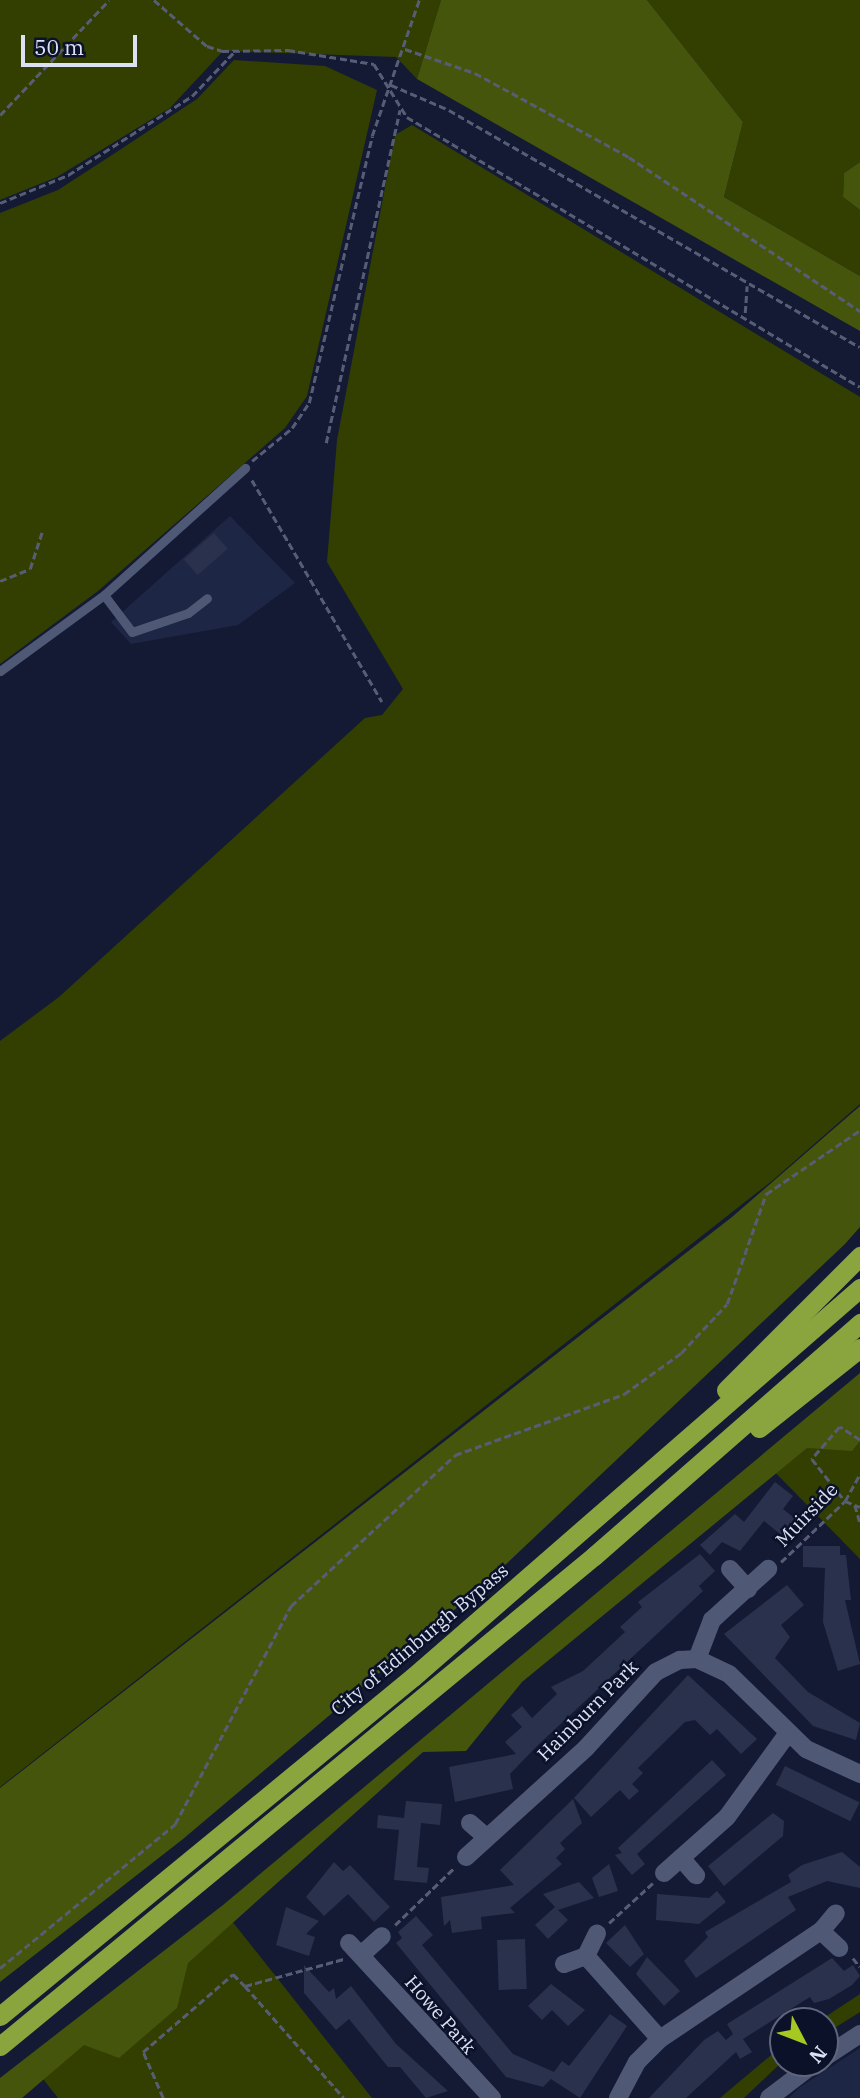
<!DOCTYPE html>
<style>
body{margin:0}
#map{position:relative;width:860px;height:2098px;overflow:hidden;background:#141a34;font-family:"IBM Plex Serif",serif}
div>[style]{position:absolute}
.built>*{inset:0;background:#1e2645}
.green>*{inset:0;background:#333f01}
.forest>*{inset:0;background:#45550c}
.building>*{inset:0;background:#29314c;transform-origin:0 0}
.path>*{height:2.5px;margin-top:-1.25px;transform-origin:0;background:repeating-linear-gradient(90deg,#575d74 0 7px,transparent 0 10.5px)}
.service>*{height:9px;margin:-4.5px;padding:0 4.5px;transform-origin:4.5px;border-radius:4.5px;background:#4f5976}
.minor>*{height:18px;margin:-9px;padding:0 9px;transform-origin:9px;border-radius:9px;background:#4f5976}
.trunk>*{height:19px;margin:-9.5px;padding:0 9.5px;transform-origin:9.5px;border-radius:9.5px;background:#8aa53d}
span{translate:-50% -50%;white-space:nowrap;text-align:center;line-height:1.15;-webkit-text-stroke:5px #0b1129;paint-order:stroke}
.street-label{font-size:19px;color:#dce2f4}
.north{position:absolute;left:769px;top:2007px;width:70px;height:70px;box-sizing:border-box;background:#0b1129;border:2px solid #5f657a;border-radius:50%;rotate:132deg;font-size:19px;font-weight:700;line-height:28px;text-align:center;color:#dce2f4}
.north::after{content:'';display:block;margin:auto;width:24px;height:32px;background:#a5c822;clip-path:polygon(50% 0,100% 100%,50% 72%,0 100%)}
.scale{position:absolute;left:21px;top:35px;width:116px;height:32px;box-sizing:border-box;border:4px solid #dce2f4;border-top:0;padding-left:9px;font-size:21px;line-height:24px;white-space:nowrap;color:#dce2f4;-webkit-text-stroke:5px #0b1129;paint-order:stroke}
</style>
<div id="map">
<div class="built">
<i style="clip-path:polygon(230px 516px,295px 583px,238px 625px,131px 644px,111px 622px)"></i>
<i style="clip-path:polygon(860px 2048px,860px 2098px,789px 2098px,800px 2087px)"></i>
</div>
<div class="green">
<i style="clip-path:polygon(0 0,441px 0,417px 79px,396px 57px,223px 51px,170px 108px,57px 177px,0 200px)"></i>
<i style="clip-path:polygon(647px 0,860px 0,860px 162px,844px 173px,843px 197px,860px 210px,860px 276px,724px 197px,743px 122px)"></i>
<i style="clip-path:polygon(234px 60px,325px 66px,377px 90px,307px 396px,285px 428px,98px 591px,0 664px,0 213px,58px 190px,112px 155px,197px 99px)"></i>
<i style="clip-path:polygon(412px 125px,860px 397px,860px 1104px,773px 1180px,0 1787px,0 1041px,59px 997px,365px 718px,382px 715px,403px 689px,327px 562px,337px 440px,395px 135px)"></i>
<i style="clip-path:polygon(860px 1427px,860px 1559px,764px 1461px)"></i>
<i style="clip-path:polygon(228px 1916px,372px 2098px,58px 2098px,36px 2070px)"></i>
<i style="clip-path:polygon(860px 1994px,860px 2012px,825px 2034px,825px 2021px,819px 2021px)"></i>
<i style="clip-path:polygon(783px 2045px,783px 2061px,744px 2098px,720px 2098px)"></i>
</div>
<div class="forest">
<i style="clip-path:polygon(441px 0,647px 0,743px 122px,724px 197px,860px 276px,860px 331px,417px 79px)"></i>
<i style="clip-path:polygon(860px 162px,860px 210px,843px 197px,844px 173px)"></i>
<i style="clip-path:polygon(860px 1106px,860px 1227px,845px 1244px,485px 1584px,183px 1839px,0 1982px,0 1788px,732px 1217px)"></i>
<i style="clip-path:polygon(860px 1373px,860px 1441px,852px 1451px,807px 1448px,522px 1682px,466px 1751px,423px 1752px,188px 1963px,177px 2008px,119px 2058px,84px 2045px,22px 2098px,0 2098px,0 2078px,223px 1905px)"></i>
</div>
<div class="building">
<i style="left:214px;top:533px;width:21px;height:40px;rotate:49deg"></i>
<i style="clip-path:polygon(775px 1482px,793px 1496px,783px 1509px,803px 1525px,789px 1541px,764px 1521px,740px 1551px,722px 1542px,710px 1555px,700px 1545px,735px 1514px,744px 1522px)"></i>
<i style="clip-path:polygon(803px 1546px,840px 1546px,840px 1555px,846px 1555px,851px 1600px,845px 1600px,860px 1664px,838px 1671px,823px 1622px,825px 1568px,803px 1567px)"></i>
<i style="clip-path:polygon(700px 1554px,715px 1571px,699px 1586px,703px 1591px,537px 1746px,510px 1774px,513px 1789px,455px 1802px,449px 1767px,516px 1754px,505px 1742px,522px 1727px,511px 1715px,522px 1706px,532px 1718px,557px 1694px,551px 1687px,583px 1671px,625px 1632px,620px 1627px,642px 1607px,638px 1602px)"></i>
<i style="clip-path:polygon(787px 1585px,804px 1605px,781px 1625px,790px 1637px,775px 1658px,808px 1692px,860px 1723px,856px 1740px,813px 1726px,724px 1634px)"></i>
<i style="clip-path:polygon(688px 1675px,757px 1739px,741px 1754px,717px 1729px,710px 1735px,695px 1720px,685px 1722px,638px 1768px,643px 1773px,632px 1784px,639px 1791px,629px 1800px,620px 1790px,591px 1817px,574px 1798px)"></i>
<i style="clip-path:polygon(712px 1760px,726px 1775px,637px 1854px,645px 1864px,632px 1875px,615px 1855px,622px 1853px,618px 1848px)"></i>
<i style="left:785px;top:1766px;width:83px;height:21px;rotate:26deg"></i>
<i style="clip-path:polygon(573px 1799px,582px 1823px,560px 1843px,565px 1849px,556px 1858px,562px 1864px,510px 1908px,515px 1913px,481px 1917px,482px 1929px,452px 1933px,450px 1920px,444px 1926px,441px 1897px,514px 1885px,500px 1870px)"></i>
<i style="clip-path:polygon(406px 1801px,442px 1804px,440px 1825px,421px 1823px,417px 1867px,429px 1868px,427px 1883px,394px 1880px,399px 1830px,377px 1828px,378px 1815px,404px 1818px)"></i>
<i style="clip-path:polygon(773px 1813px,784px 1821px,783px 1836px,724px 1886px,708px 1866px)"></i>
<i style="clip-path:polygon(842px 1852px,860px 1867px,860px 1888px,827px 1881px,788px 1897px,796px 1910px,696px 1978px,684px 1961px,708px 1937px,705px 1932px,791px 1882px,788px 1875px,802px 1865px)"></i>
<i style="clip-path:polygon(334px 1862px,343px 1871px,350px 1865px,390px 1907px,374px 1922px,348px 1894px,324px 1916px,306px 1897px)"></i>
<i style="clip-path:polygon(609px 1864px,618px 1891px,599px 1897px,592px 1878px)"></i>
<i style="clip-path:polygon(579px 1882px,594px 1898px,558px 1910px,568px 1920px,548px 1939px,535px 1925px,555px 1907px,543px 1894px)"></i>
<i style="clip-path:polygon(717px 1891px,726px 1902px,699px 1924px,656px 1920px,657px 1894px,709px 1898px)"></i>
<i style="clip-path:polygon(286px 1907px,319px 1921px,306px 1934px,315px 1937px,309px 1956px,276px 1945px)"></i>
<i style="clip-path:polygon(416px 1916px,433px 1935px,422px 1945px,513px 2054px,554px 2072px,562px 2061px,569px 2066px,610px 2014px,627px 2026px,580px 2098px,551px 2079px,543px 2087px,506px 2077px,396px 1943px,402px 1938px,398px 1932px)"></i>
<i style="clip-path:polygon(625px 1925px,644px 1954px,630px 1967px,606px 1943px)"></i>
<i style="left:525px;top:1939px;width:50px;height:28px;rotate:88deg"></i>
<i style="clip-path:polygon(647px 1957px,680px 1991px,664px 2006px,636px 1974px)"></i>
<i style="clip-path:polygon(832px 1958px,844px 1971px,853px 1965px,860px 1976px,852px 1985px,829px 1999px,814px 2003px,810px 1997px,743px 2039px,752px 2052px,740px 2059px,736px 2052px,686px 2098px,649px 2098px,704px 2040px,718px 2031px,726px 2040px,733px 2034px,727px 2024px)"></i>
<i style="clip-path:polygon(304px 1965px,329px 1992px,334px 1988px,336px 1999px,351px 1986px,396px 2044px,448px 2091px,426px 2098px,400px 2067px,388px 2067px,349px 2019px,336px 2030px,304px 1993px)"></i>
<i style="clip-path:polygon(551px 1984px,585px 2010px,568px 2026px,552px 2010px,542px 2020px,528px 2006px)"></i>
</div>
<div class="path">
<i style="left:154px;top:0;width:70px;rotate:41deg"></i>
<i style="left:207px;top:46px;width:16px;rotate:18deg"></i>
<i style="left:222px;top:51px;width:66px;rotate:-0.9deg"></i>
<i style="left:288px;top:50px;width:87px;rotate:9.2deg"></i>
<i style="left:374px;top:64px;width:62px;rotate:58.1deg"></i>
<i style="left:407px;top:117px;width:527px;rotate:30.8deg"></i>
<i style="left:405px;top:49px;width:74px;rotate:18.9deg"></i>
<i style="left:475px;top:73px;width:175px;rotate:28.6deg"></i>
<i style="left:629px;top:157px;width:278px;rotate:33.7deg"></i>
<i style="left:391px;top:85px;width:63px;rotate:23.3deg"></i>
<i style="left:449px;top:110px;width:474px;rotate:30deg"></i>
<i style="left:0;top:115px;width:158px;rotate:-46.5deg"></i>
<i style="left:0;top:203px;width:74px;rotate:-22.4deg"></i>
<i style="left:68px;top:175px;width:147px;rotate:-32.5deg"></i>
<i style="left:192px;top:96px;width:62px;rotate:-46.3deg"></i>
<i style="left:745px;top:313px;width:27px;rotate:-86deg"></i>
<i style="left:326px;top:443px;width:341px;rotate:-77.5deg"></i>
<i style="left:252px;top:461px;width:52px;rotate:-39.5deg"></i>
<i style="left:292px;top:428px;width:30px;rotate:-56deg"></i>
<i style="left:309px;top:403px;width:274px;rotate:-76.7deg"></i>
<i style="left:372px;top:136px;width:144px;rotate:-70.9deg"></i>
<i style="left:252px;top:480px;width:257px;rotate:59.6deg"></i>
<i style="left:0;top:581px;width:32px;rotate:-22deg"></i>
<i style="left:30px;top:569px;width:40px;rotate:-72deg"></i>
<i style="left:860px;top:1440px;width:24px;rotate:-147deg"></i>
<i style="left:840px;top:1427px;width:43px;rotate:131.2deg"></i>
<i style="left:812px;top:1459px;width:53px;rotate:51.8deg"></i>
<i style="left:845px;top:1501px;width:16px;rotate:22deg"></i>
<i style="left:855px;top:1505px;width:19px;rotate:74deg"></i>
<i style="left:781px;top:1562px;width:88px;rotate:-43.6deg"></i>
<i style="left:845px;top:1501px;width:31px;rotate:-61deg"></i>
<i style="left:609px;top:1923px;width:59px;rotate:-42.3deg"></i>
<i style="left:395px;top:1925px;width:81px;rotate:-44deg"></i>
<i style="left:853px;top:1958px;width:11px;rotate:52deg"></i>
<i style="left:0;top:1968px;width:227px;rotate:-39.4deg"></i>
<i style="left:175px;top:1824px;width:247px;rotate:-62deg"></i>
<i style="left:291px;top:1606px;width:223px;rotate:-42.6deg"></i>
<i style="left:455px;top:1455px;width:180px;rotate:-19.8deg"></i>
<i style="left:624px;top:1394px;width:70px;rotate:-35.7deg"></i>
<i style="left:681px;top:1353px;width:67px;rotate:-46.8deg"></i>
<i style="left:727px;top:1304px;width:117px;rotate:-70.5deg"></i>
<i style="left:766px;top:1194px;width:114px;rotate:-34.2deg"></i>
<i style="left:245px;top:1986px;width:149px;rotate:48.5deg"></i>
<i style="left:163px;top:2098px;width:50px;rotate:-113.5deg"></i>
<i style="left:143px;top:2052px;width:119px;rotate:-40.9deg"></i>
<i style="left:233px;top:1974px;width:17px;rotate:45deg"></i>
<i style="left:245px;top:1986px;width:103px;rotate:-15.3deg"></i>
</div>
<div class="service">
<i style="left:104px;top:595px;width:46px;rotate:52.9deg"></i>
<i style="left:132px;top:632px;width:59px;rotate:-18.7deg"></i>
<i style="left:188px;top:613px;width:24px;rotate:-38deg"></i>
<i style="left:0;top:671px;width:129px;rotate:-36.2deg"></i>
<i style="left:104px;top:595px;width:190px;rotate:-42deg"></i>
</div>
<div class="minor">
<i style="left:730px;top:1569px;width:27px;rotate:48deg"></i>
<i style="left:697px;top:1659px;width:42px;rotate:-69deg"></i>
<i style="left:712px;top:1620px;width:76px;rotate:-42.3deg"></i>
<i style="left:470px;top:1823px;width:18px;rotate:41deg"></i>
<i style="left:466px;top:1857px;width:162px;rotate:-42.2deg"></i>
<i style="left:586px;top:1748px;width:103px;rotate:-47.4deg"></i>
<i style="left:656px;top:1672px;width:27px;rotate:-27deg"></i>
<i style="left:680px;top:1660px;width:17px;rotate:-3deg"></i>
<i style="left:697px;top:1659px;width:35px;rotate:25deg"></i>
<i style="left:729px;top:1674px;width:107px;rotate:44.2deg"></i>
<i style="left:806px;top:1749px;width:60px;rotate:24.8deg"></i>
<i style="left:681px;top:1858px;width:23px;rotate:49deg"></i>
<i style="left:664px;top:1873px;width:84px;rotate:-41.6deg"></i>
<i style="left:727px;top:1817px;width:104px;rotate:-54deg"></i>
<i style="left:821px;top:1931px;width:25px;rotate:43deg"></i>
<i style="left:349px;top:1943px;width:211px;rotate:47.3deg"></i>
<i style="left:361px;top:1955px;width:28px;rotate:-42deg"></i>
<i style="left:586px;top:1956px;width:111px;rotate:48.3deg"></i>
<i style="left:564px;top:1964px;width:23px;rotate:-20deg"></i>
<i style="left:586px;top:1956px;width:25px;rotate:-64deg"></i>
<i style="left:825px;top:2057px;width:42px;rotate:-33.3deg"></i>
<i style="left:618px;top:2098px;width:41px;rotate:-62.2deg"></i>
<i style="left:637px;top:2062px;width:33px;rotate:-45deg"></i>
<i style="left:660px;top:2039px;width:194px;rotate:-33.9deg"></i>
<i style="left:821px;top:1931px;width:23px;rotate:-50deg"></i>
<i style="left:769px;top:2098px;width:58px;rotate:-37.3deg"></i>
</div>
<div class="trunk">
<i style="left:726px;top:1390px;width:190px;rotate:-45deg"></i>
<i style="left:759px;top:1428px;width:129px;rotate:-38.4deg"></i>
<i style="left:0;top:2016px;width:534px;rotate:-39.38deg"></i>
<i style="left:413px;top:1677px;width:593px;rotate:-41.03deg"></i>
<i style="left:0;top:2046px;width:770px;rotate:-39.52deg"></i>
<i style="left:594px;top:1556px;width:354px;rotate:-41.2deg"></i>
</div>
<div class="street-label">
<span style="left:807px;top:1515px;rotate:-46deg">Muirside</span>
<span style="left:420px;top:1640px;rotate:-40deg">City of Edinburgh Bypass</span>
<span style="left:588px;top:1711px;rotate:-45deg">Hainburn Park</span>
<span style="left:440px;top:2015px;rotate:49deg">Howe Park</span>
</div>
<div class="north">N</div>
<div class="scale">50 m</div>
</div>
